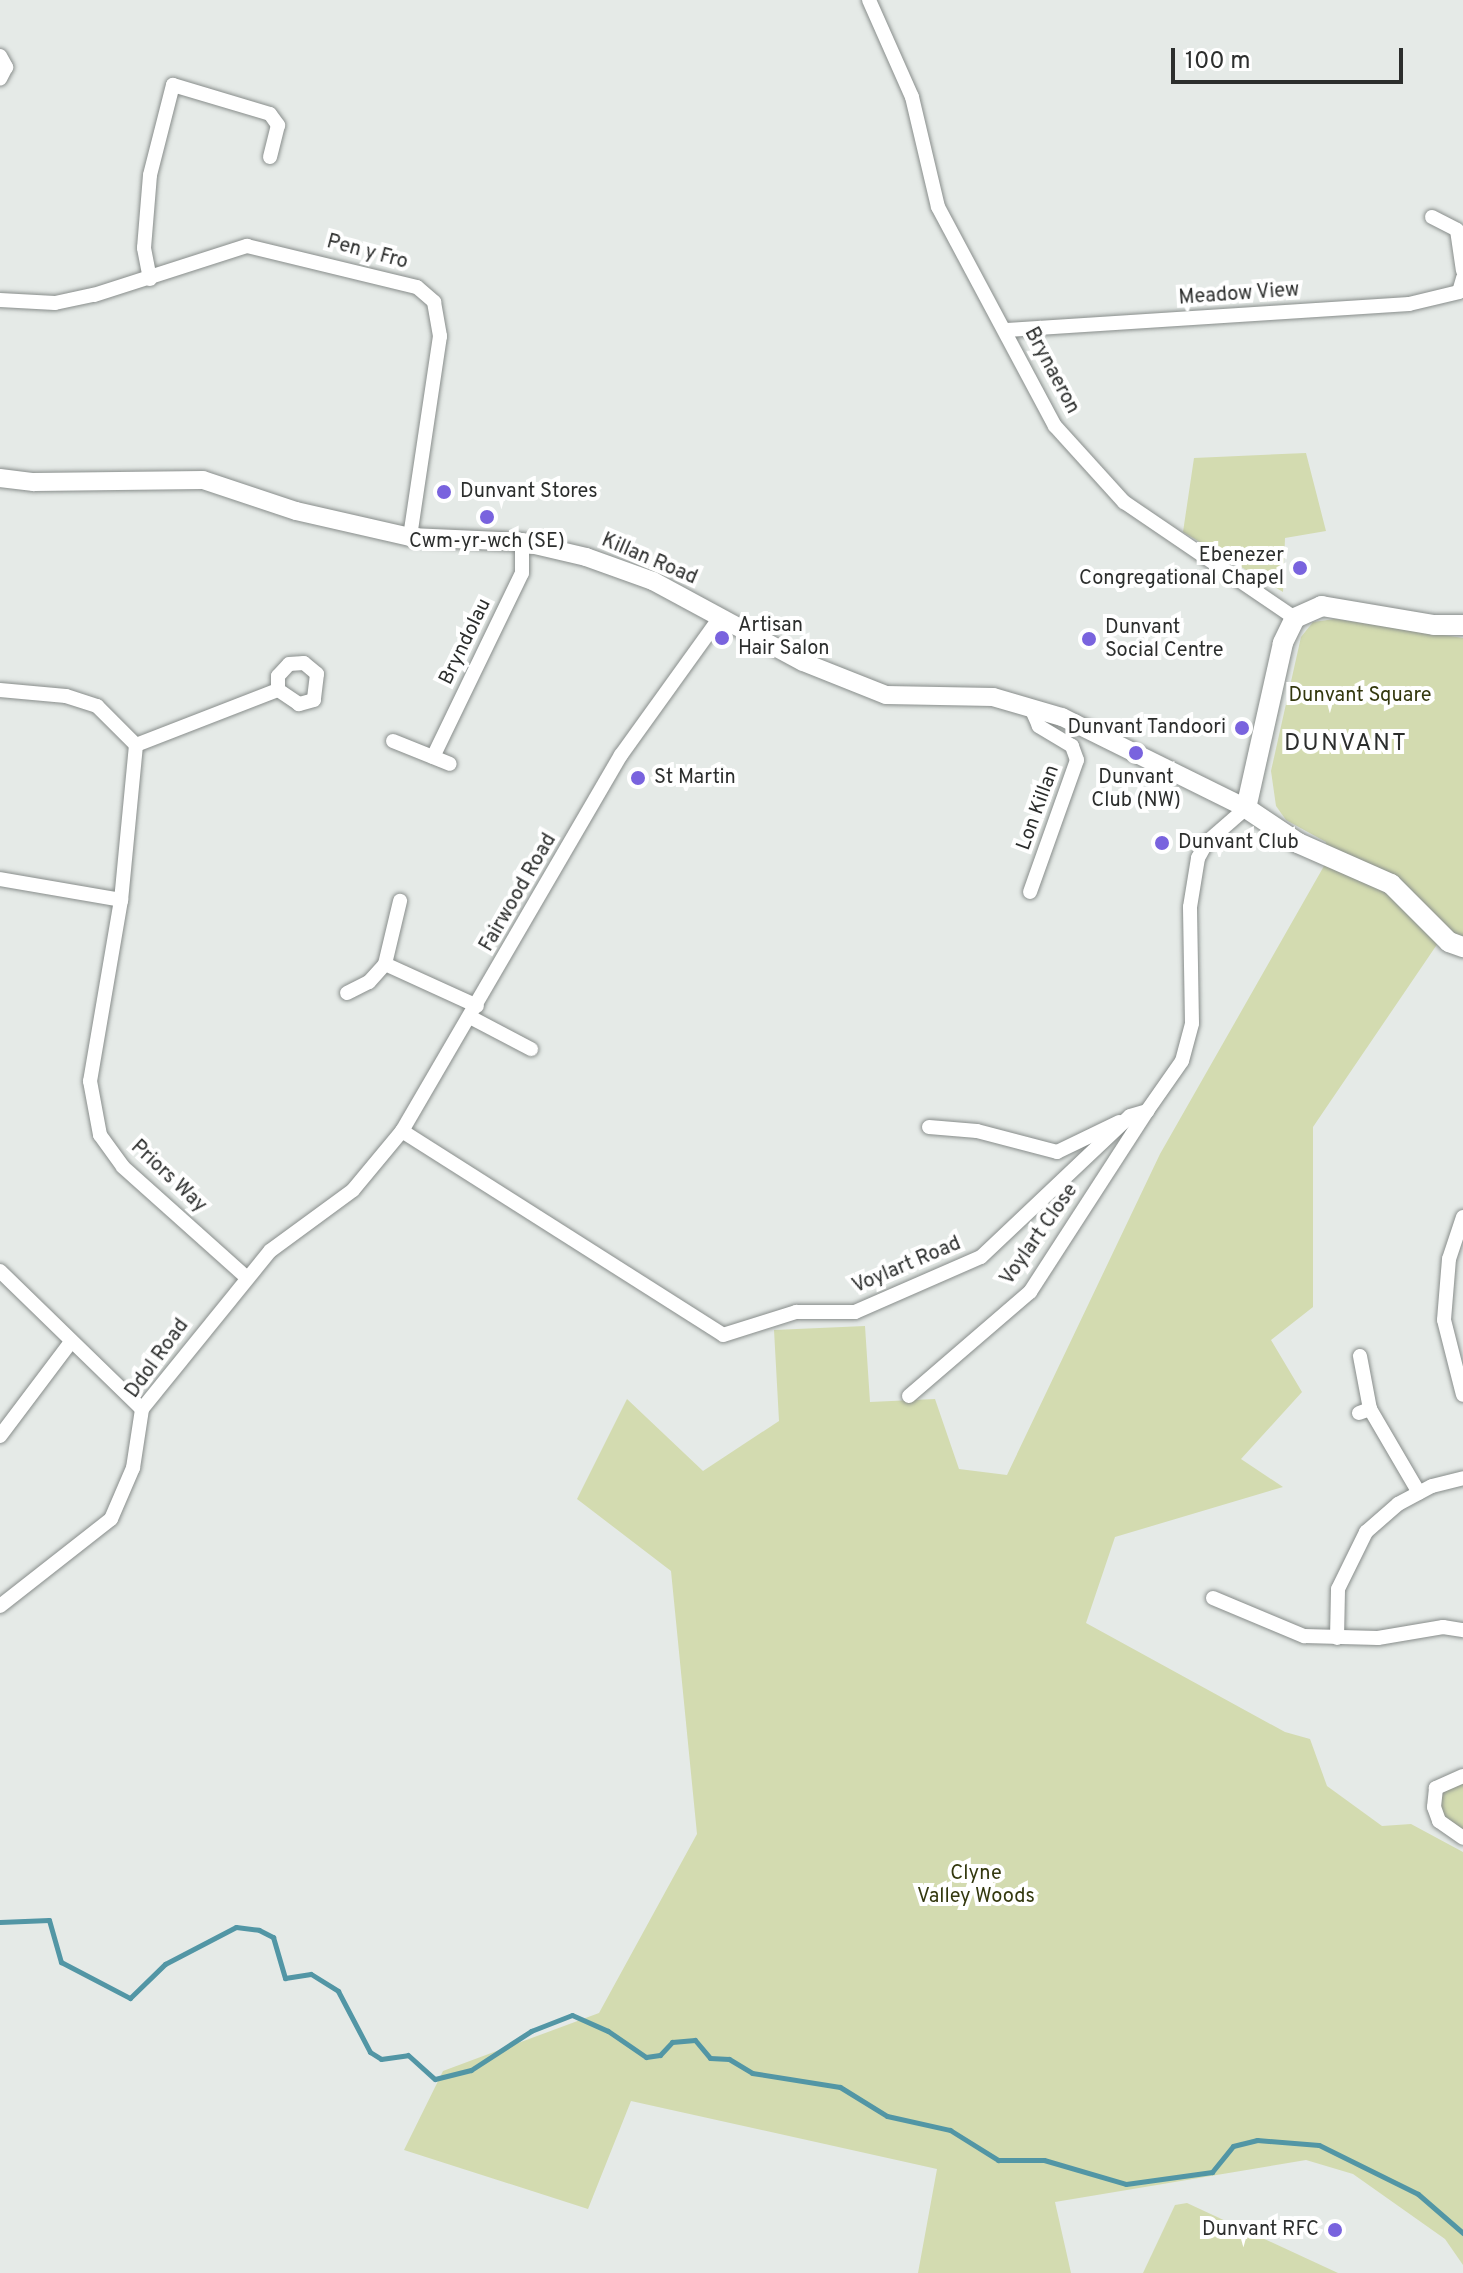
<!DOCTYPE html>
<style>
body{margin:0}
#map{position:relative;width:1463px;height:2273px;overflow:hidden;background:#e5eae7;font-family:Overpass,sans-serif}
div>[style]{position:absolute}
.green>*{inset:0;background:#d3dbb0}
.stream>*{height:5px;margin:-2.5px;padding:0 2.5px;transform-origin:2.5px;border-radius:2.5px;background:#5296a5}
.roads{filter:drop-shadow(0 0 2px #888d8b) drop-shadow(0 0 2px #888d8b)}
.minor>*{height:14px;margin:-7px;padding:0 7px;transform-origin:7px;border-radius:7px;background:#fff}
.tertiary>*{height:18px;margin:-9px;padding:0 9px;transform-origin:9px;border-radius:9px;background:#fff}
.secondary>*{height:20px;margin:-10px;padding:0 10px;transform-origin:10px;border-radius:10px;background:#fff}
.dots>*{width:22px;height:22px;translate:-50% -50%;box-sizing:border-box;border:4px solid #fff;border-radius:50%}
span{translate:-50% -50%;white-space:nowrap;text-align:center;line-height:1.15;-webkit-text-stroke:8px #fff;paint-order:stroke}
.street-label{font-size:20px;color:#2c2e2d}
.poi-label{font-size:20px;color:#2c2e2d}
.left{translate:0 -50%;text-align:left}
.right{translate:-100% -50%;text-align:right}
.park-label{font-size:20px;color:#33380e}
.quarter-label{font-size:24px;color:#2c2e2d;letter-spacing:2px}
.scale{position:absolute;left:1171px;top:48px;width:232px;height:36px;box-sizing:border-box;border:4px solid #2c2e2d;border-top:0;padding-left:10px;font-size:24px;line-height:28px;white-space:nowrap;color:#2c2e2d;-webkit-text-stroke:6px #fff;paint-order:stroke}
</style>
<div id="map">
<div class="green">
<i style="clip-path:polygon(1306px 453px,1326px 531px,1285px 538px,1283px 592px,1183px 532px,1194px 458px)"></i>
<i style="clip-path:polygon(1335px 619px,1463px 638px,1463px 943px,1438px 943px,1313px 1127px,1313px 1307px,1271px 1340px,1302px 1392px,1241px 1459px,1283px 1487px,1115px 1537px,1086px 1623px,1285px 1732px,1310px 1739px,1327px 1786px,1382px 1826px,1411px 1824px,1463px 1852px,1463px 2265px,1445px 2239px,1353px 2174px,1306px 2160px,1055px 2202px,1071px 2273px,918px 2273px,937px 2169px,631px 2101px,588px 2209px,404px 2150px,443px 2071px,599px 2013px,697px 1834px,671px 1571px,577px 1499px,627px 1399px,703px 1471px,779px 1421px,774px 1330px,865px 1326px,870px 1402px,935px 1399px,959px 1469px,1007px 1475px,1160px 1154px,1324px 866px,1326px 842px,1286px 820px,1276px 806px,1271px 771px,1301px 637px,1313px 622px)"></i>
<i style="clip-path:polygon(1463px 1776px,1463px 1838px,1439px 1821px,1436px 1788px)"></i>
<i style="clip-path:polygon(1187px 2203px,1338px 2273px,1143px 2273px,1175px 2205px)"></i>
</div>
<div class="stream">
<i style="left:0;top:1922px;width:49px;rotate:-2.3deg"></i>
<i style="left:49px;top:1920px;width:44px;rotate:74.1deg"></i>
<i style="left:61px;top:1962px;width:78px;rotate:27.6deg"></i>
<i style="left:130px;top:1998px;width:49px;rotate:-44.2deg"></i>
<i style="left:165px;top:1964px;width:80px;rotate:-27.5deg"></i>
<i style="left:236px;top:1927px;width:23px;rotate:7deg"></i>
<i style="left:259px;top:1930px;width:16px;rotate:27deg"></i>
<i style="left:273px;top:1937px;width:43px;rotate:73.7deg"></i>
<i style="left:285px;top:1978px;width:26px;rotate:-9deg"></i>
<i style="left:311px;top:1974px;width:32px;rotate:32deg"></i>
<i style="left:338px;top:1991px;width:69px;rotate:62.3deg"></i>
<i style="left:370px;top:2052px;width:13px;rotate:32deg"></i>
<i style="left:381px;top:2059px;width:27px;rotate:-8deg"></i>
<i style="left:408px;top:2055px;width:36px;rotate:42deg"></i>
<i style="left:435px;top:2079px;width:37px;rotate:-14deg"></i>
<i style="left:471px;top:2070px;width:72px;rotate:-33deg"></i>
<i style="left:531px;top:2031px;width:44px;rotate:-21.3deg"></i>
<i style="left:572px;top:2015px;width:39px;rotate:24deg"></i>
<i style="left:608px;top:2031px;width:46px;rotate:34.4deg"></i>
<i style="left:646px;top:2057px;width:14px;rotate:-8deg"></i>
<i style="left:660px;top:2055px;width:18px;rotate:-47deg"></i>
<i style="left:672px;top:2042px;width:23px;rotate:-5deg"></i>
<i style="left:695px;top:2040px;width:23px;rotate:50deg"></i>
<i style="left:710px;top:2058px;width:19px;rotate:3deg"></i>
<i style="left:729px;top:2059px;width:27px;rotate:31deg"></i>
<i style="left:752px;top:2073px;width:89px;rotate:9deg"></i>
<i style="left:840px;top:2087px;width:55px;rotate:31.7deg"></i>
<i style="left:887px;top:2116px;width:65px;rotate:12.5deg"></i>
<i style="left:950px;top:2130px;width:57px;rotate:32deg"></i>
<i style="left:998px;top:2160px;width:46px"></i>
<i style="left:1044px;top:2160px;width:85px;rotate:16.3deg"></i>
<i style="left:1126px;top:2184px;width:87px;rotate:-7.9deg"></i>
<i style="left:1212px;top:2172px;width:33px;rotate:-51deg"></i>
<i style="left:1233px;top:2146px;width:25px;rotate:-14deg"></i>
<i style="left:1257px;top:2140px;width:62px;rotate:4.6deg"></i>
<i style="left:1319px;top:2145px;width:110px;rotate:26.3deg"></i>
<i style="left:1418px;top:2194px;width:60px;rotate:40.9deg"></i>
</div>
<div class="roads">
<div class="minor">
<i style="left:869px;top:0;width:106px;rotate:66.1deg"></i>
<i style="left:912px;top:97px;width:113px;rotate:76.7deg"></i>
<i style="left:938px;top:207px;width:248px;rotate:61.9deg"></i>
<i style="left:1055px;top:426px;width:103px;rotate:47.8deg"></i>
<i style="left:1124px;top:502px;width:207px;rotate:34.2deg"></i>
<i style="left:0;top:56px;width:13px;rotate:61deg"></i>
<i style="left:6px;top:67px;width:13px;rotate:117deg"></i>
<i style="left:1432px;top:217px;width:28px;rotate:27deg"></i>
<i style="left:1457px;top:230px;width:41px;rotate:81.7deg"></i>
<i style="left:150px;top:279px;width:32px;rotate:-101deg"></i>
<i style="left:144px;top:248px;width:73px;rotate:-85.3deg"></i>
<i style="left:150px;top:175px;width:93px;rotate:-75.7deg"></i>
<i style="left:173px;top:85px;width:101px;rotate:16.6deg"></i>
<i style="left:270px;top:114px;width:14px;rotate:54deg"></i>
<i style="left:278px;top:125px;width:33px;rotate:104deg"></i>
<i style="left:0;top:300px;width:55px;rotate:3.1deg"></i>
<i style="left:55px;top:303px;width:40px;rotate:-12deg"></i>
<i style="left:94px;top:295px;width:161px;rotate:-17.8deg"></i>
<i style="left:247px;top:246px;width:175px;rotate:13.6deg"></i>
<i style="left:417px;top:287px;width:23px;rotate:41deg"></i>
<i style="left:434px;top:302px;width:35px;rotate:80deg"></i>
<i style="left:440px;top:336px;width:203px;rotate:98.5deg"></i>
<i style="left:1007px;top:330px;width:403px;rotate:-3.7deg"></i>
<i style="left:1409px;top:304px;width:51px;rotate:-13.5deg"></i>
<i style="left:1459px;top:292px;width:15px;rotate:-74deg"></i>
<i style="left:0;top:690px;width:66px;rotate:5.2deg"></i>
<i style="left:66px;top:696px;width:33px;rotate:18deg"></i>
<i style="left:97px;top:706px;width:55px;rotate:45deg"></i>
<i style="left:136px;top:745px;width:156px;rotate:95.5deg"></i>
<i style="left:121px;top:900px;width:184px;rotate:99.7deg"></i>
<i style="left:90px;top:1081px;width:55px;rotate:79.5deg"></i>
<i style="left:100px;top:1135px;width:39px;rotate:54deg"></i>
<i style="left:123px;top:1167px;width:165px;rotate:41.8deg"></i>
<i style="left:393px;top:741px;width:61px;rotate:22deg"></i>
<i style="left:136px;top:745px;width:152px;rotate:-21.2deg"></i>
<i style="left:278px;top:690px;width:14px;rotate:-90deg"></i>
<i style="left:278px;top:676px;width:16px;rotate:-47deg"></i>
<i style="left:289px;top:664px;width:15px;rotate:-4deg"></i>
<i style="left:304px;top:663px;width:17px;rotate:40deg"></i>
<i style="left:317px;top:674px;width:26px;rotate:97deg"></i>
<i style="left:314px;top:700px;width:16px;rotate:165deg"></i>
<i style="left:299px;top:704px;width:25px;rotate:-146deg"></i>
<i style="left:433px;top:757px;width:204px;rotate:-64.2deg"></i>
<i style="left:522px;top:573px;width:31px;rotate:-90deg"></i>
<i style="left:0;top:879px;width:123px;rotate:9.8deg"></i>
<i style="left:1030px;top:892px;width:140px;rotate:-70.4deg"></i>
<i style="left:1077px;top:760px;width:15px;rotate:-110deg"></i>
<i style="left:1072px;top:746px;width:39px;rotate:-149deg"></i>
<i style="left:1039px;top:726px;width:20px;rotate:-114deg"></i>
<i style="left:385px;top:964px;width:101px;rotate:24.5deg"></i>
<i style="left:347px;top:993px;width:25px;rotate:-27deg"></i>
<i style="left:369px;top:982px;width:24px;rotate:-48deg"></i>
<i style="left:385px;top:964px;width:65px;rotate:-76.6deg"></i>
<i style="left:470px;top:1017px;width:69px;rotate:27.7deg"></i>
<i style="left:929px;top:1127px;width:48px;rotate:4.8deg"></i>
<i style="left:977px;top:1131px;width:83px;rotate:14.7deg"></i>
<i style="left:1057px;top:1152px;width:69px;rotate:-25.8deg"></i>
<i style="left:402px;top:1131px;width:380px;rotate:32.4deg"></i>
<i style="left:723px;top:1335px;width:77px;rotate:-17.5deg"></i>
<i style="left:796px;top:1312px;width:59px"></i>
<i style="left:855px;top:1312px;width:137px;rotate:-23.6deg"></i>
<i style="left:981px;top:1257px;width:205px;rotate:-43.4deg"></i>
<i style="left:1130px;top:1116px;width:18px;rotate:-16deg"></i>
<i style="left:1147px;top:1111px;width:61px;rotate:-55deg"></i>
<i style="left:1182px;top:1061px;width:39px;rotate:-75deg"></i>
<i style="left:1192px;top:1023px;width:116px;rotate:-91deg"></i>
<i style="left:1190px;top:907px;width:50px;rotate:-80.7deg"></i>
<i style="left:1198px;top:858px;width:18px;rotate:-61deg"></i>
<i style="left:1207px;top:842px;width:52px;rotate:-41.1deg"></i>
<i style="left:1463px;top:1217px;width:44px;rotate:108.4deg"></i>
<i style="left:1449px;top:1259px;width:61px;rotate:94.7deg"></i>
<i style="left:1444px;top:1320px;width:77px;rotate:75.8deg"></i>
<i style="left:0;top:1271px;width:198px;rotate:44.2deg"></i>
<i style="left:909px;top:1396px;width:160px;rotate:-40.7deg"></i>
<i style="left:1030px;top:1292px;width:216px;rotate:-57.1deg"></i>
<i style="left:1370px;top:1409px;width:97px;rotate:59.7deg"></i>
<i style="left:1359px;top:1413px;width:12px;rotate:-20deg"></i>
<i style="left:1370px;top:1409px;width:54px;rotate:-100.7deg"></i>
<i style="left:0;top:1436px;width:116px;rotate:-53deg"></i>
<i style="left:1213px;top:1598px;width:99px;rotate:22.7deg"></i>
<i style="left:1304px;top:1636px;width:74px;rotate:1.5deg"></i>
<i style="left:1378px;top:1638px;width:66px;rotate:-9.6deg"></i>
<i style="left:1443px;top:1627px;width:20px;rotate:9deg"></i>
<i style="left:0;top:1606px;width:141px;rotate:-38.1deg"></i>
<i style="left:111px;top:1519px;width:56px;rotate:-66.7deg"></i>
<i style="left:133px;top:1468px;width:60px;rotate:-81.3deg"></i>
<i style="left:142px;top:1409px;width:203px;rotate:-51deg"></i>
<i style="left:270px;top:1251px;width:103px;rotate:-36.3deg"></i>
<i style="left:353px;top:1190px;width:77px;rotate:-50.3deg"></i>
<i style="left:402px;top:1131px;width:435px;rotate:-59.8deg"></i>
<i style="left:621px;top:755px;width:170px;rotate:-54.3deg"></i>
<i style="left:1337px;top:1638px;width:49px;rotate:-88.8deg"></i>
<i style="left:1338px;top:1589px;width:64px;rotate:-63.8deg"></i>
<i style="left:1366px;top:1532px;width:43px;rotate:-41.2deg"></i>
<i style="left:1398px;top:1504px;width:38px;rotate:-28deg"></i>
<i style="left:1432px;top:1486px;width:32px;rotate:-14deg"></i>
<i style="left:1463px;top:1776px;width:30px;rotate:156deg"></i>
<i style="left:1436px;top:1788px;width:19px;rotate:96deg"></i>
<i style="left:1434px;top:1807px;width:15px;rotate:70deg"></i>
<i style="left:1439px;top:1821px;width:29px;rotate:35deg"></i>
</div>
<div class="tertiary">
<i style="left:0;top:478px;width:34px;rotate:7deg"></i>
<i style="left:34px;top:482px;width:169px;rotate:-0.7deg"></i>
<i style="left:203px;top:480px;width:98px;rotate:18.4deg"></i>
<i style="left:296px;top:511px;width:117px;rotate:12.8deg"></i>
<i style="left:410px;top:537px;width:112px;rotate:2.6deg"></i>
<i style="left:522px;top:542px;width:66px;rotate:13.2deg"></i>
<i style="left:586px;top:557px;width:71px;rotate:19.7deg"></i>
<i style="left:653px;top:581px;width:170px;rotate:28.4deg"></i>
<i style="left:803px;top:662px;width:89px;rotate:21.7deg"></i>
<i style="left:886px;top:695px;width:107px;rotate:1.1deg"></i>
<i style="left:993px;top:697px;width:72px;rotate:16.2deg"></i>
<i style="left:1062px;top:717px;width:205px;rotate:26.3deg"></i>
</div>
<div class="secondary">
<i style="left:1463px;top:625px;width:29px;rotate:180deg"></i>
<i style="left:1434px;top:625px;width:114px;rotate:-170.4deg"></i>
<i style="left:1322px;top:606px;width:30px;rotate:156deg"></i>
<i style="left:1295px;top:618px;width:28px;rotate:116deg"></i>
<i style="left:1283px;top:643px;width:169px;rotate:102.6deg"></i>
<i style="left:1246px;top:808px;width:63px;rotate:33.9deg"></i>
<i style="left:1298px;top:843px;width:102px;rotate:23.8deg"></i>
<i style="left:1391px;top:884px;width:82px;rotate:45deg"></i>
<i style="left:1449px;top:942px;width:15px;rotate:20deg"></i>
</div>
</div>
<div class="dots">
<i style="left:444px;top:492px;background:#7963de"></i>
<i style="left:487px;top:517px;background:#7963de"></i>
<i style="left:1300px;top:568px;background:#7963de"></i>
<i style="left:722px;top:638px;background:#7963de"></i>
<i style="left:1089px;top:639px;background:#7963de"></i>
<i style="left:1242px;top:728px;background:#7963de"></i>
<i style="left:1136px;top:753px;background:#7963de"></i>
<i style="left:638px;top:778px;background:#7963de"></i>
<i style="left:1162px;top:843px;background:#7963de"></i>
<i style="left:1335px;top:2230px;background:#7963de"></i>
</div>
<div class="street-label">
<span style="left:367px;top:253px;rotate:15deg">Pen y Fro</span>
<span style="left:1239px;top:295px;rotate:-4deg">Meadow View</span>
<span style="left:1051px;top:371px;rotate:62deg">Brynaeron</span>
<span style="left:649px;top:560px;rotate:23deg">Killan Road</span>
<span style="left:466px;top:642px;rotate:-64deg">Bryndolau</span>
<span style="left:1039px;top:808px;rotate:-70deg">Lon Killan</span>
<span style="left:519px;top:893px;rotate:-60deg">Fairwood Road</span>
<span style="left:168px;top:1177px;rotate:43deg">Priors Way</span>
<span style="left:1040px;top:1235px;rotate:-55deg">Voylart Close</span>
<span style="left:907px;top:1266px;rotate:-23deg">Voylart Road</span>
<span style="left:158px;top:1359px;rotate:-54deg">Ddol Road</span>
</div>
<div class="poi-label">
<span class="left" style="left:460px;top:492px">Dunvant Stores</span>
<span style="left:487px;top:542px">Cwm-yr-wch (SE)</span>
<span class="right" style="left:1284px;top:568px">Ebenezer<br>Congregational Chapel</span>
<span class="left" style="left:738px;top:638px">Artisan<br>Hair Salon</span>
<span class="left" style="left:1105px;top:640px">Dunvant<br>Social Centre</span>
<span class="right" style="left:1226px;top:728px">Dunvant Tandoori</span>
<span class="left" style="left:654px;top:778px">St Martin</span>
<span style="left:1136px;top:790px">Dunvant<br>Club (NW)</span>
<span class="left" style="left:1178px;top:843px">Dunvant Club</span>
<span class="right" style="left:1319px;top:2230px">Dunvant RFC</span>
</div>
<div class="park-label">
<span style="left:1360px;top:696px">Dunvant Square</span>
<span style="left:976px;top:1886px">Clyne<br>Valley Woods</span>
</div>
<div class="quarter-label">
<span style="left:1346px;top:745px">DUNVANT</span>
</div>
<div class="scale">100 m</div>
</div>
